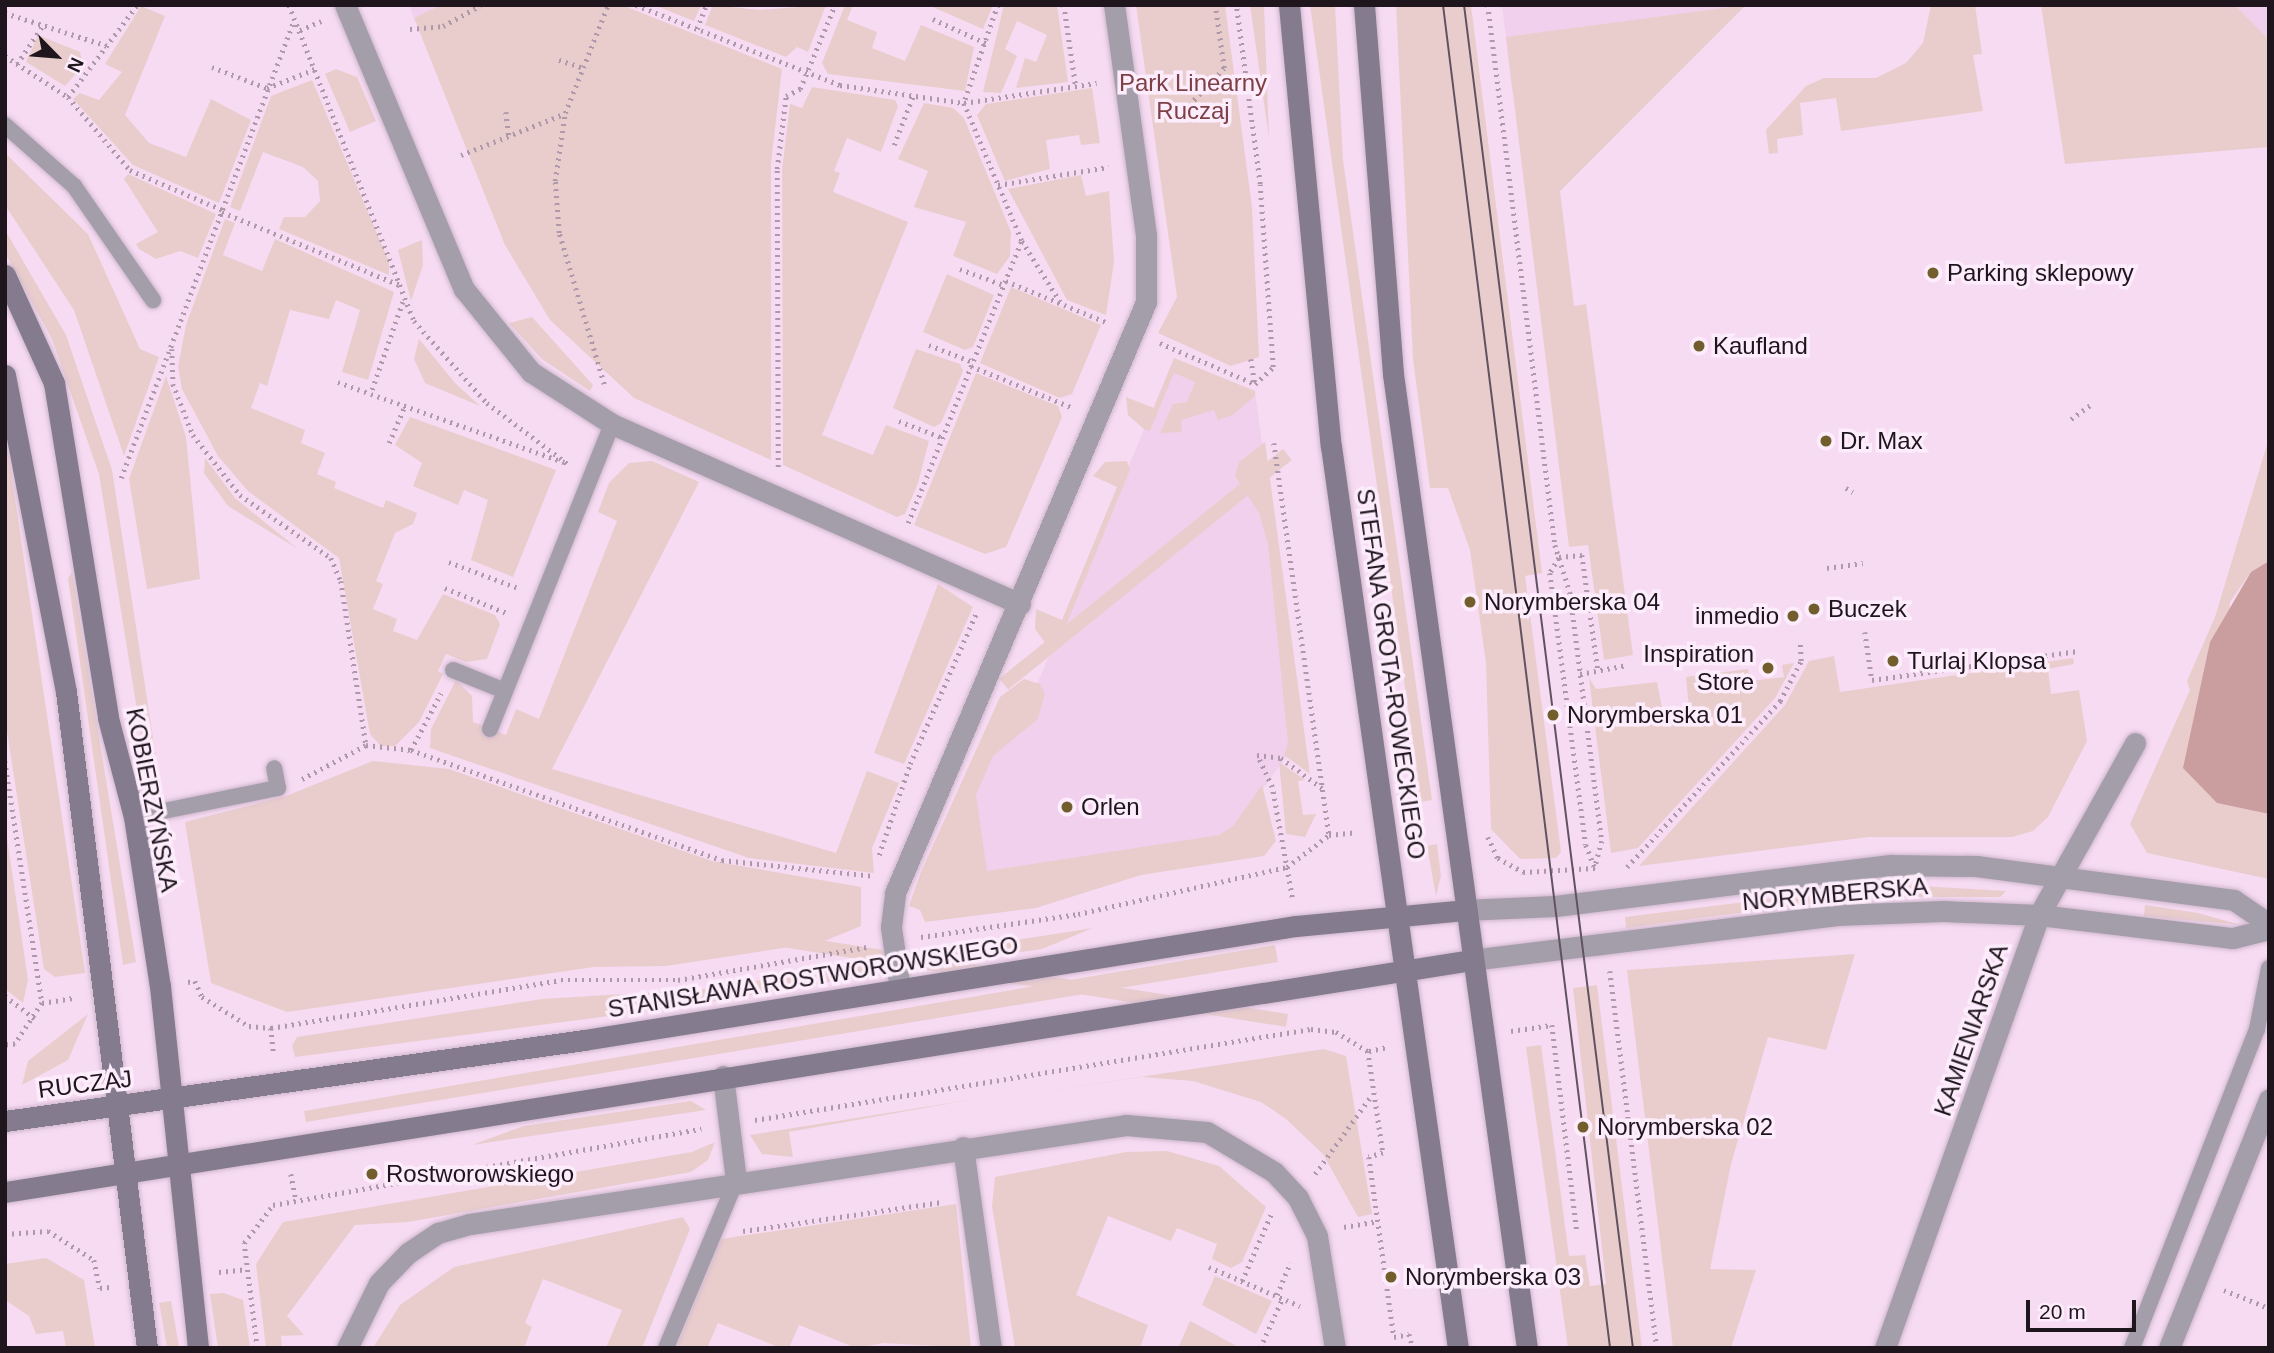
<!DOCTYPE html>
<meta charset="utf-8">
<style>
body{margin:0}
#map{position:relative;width:2274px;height:1353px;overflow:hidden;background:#f6dbf3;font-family:Helvetica,sans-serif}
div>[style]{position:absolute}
.built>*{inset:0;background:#f1d0ee}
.green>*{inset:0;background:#e9cdcd;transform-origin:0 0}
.forest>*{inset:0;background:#ca9e9f}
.path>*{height:4.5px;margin-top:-2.25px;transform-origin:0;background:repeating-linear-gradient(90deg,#ae99ab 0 2px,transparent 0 7px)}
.roads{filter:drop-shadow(0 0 2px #cfb7cc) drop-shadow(0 0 2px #cfb7cc)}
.lane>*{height:16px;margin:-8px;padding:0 8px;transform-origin:8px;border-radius:8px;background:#a49eab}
.street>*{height:21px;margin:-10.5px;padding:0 10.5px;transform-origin:10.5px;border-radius:10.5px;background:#a49eab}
.secondary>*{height:21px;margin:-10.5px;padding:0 10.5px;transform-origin:10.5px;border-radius:10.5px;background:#847c8e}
.tram>*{height:2px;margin:-1px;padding:0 1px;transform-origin:1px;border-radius:1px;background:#61525f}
.dots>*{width:19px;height:19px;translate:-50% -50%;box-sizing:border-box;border:4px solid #fdecfb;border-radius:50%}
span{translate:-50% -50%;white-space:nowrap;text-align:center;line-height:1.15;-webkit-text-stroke:7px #fdecfb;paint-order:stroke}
.park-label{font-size:24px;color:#7c4045}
.poi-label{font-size:24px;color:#1e151d}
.left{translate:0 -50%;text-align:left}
.right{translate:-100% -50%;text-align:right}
.street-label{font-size:24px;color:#1e151d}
.frame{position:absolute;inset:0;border:7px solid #1e151d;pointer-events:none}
.north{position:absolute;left:21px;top:21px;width:70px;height:70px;-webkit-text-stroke:5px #fdecfb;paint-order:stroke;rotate:115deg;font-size:19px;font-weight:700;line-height:28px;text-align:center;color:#1e151d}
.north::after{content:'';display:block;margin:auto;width:24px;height:32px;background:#1e151d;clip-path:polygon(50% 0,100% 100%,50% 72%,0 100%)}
.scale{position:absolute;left:2026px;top:1300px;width:110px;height:32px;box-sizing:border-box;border:4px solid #1e151d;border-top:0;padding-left:9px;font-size:21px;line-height:24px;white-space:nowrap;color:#1e151d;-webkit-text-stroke:5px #fdecfb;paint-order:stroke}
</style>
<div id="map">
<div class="built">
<i style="clip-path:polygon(409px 5px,441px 5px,414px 18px)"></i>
<i style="clip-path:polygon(1502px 5px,1745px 5px,1551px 200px,1512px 90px)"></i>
<i style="clip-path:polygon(2235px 5px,2269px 5px,2269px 40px)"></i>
<i style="clip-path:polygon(1174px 358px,1255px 392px,1302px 735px,1228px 837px,977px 878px,940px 872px,990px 743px,1014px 739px)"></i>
</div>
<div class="green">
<i style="clip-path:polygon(441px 5px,622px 5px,782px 69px,771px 163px,771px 460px,634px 398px,550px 320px,505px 245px,414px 18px)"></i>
<i style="clip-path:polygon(654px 5px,701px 5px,694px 21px)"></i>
<i style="clip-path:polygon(713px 5px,759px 10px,826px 5px,808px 52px,797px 47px,786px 57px,705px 25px)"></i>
<i style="clip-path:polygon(845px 5px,853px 5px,847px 20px,877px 32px,872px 48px,905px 61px,921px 25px,974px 47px,965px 91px,828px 74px,822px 63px)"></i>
<i style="clip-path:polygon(928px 5px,993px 5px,983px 29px)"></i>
<i style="clip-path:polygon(1004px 5px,1057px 5px,1068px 82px,1016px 88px,1025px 58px,1036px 62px,1047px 35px,1017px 21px,1005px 49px,1017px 56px,1001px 93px,983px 92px)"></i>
<i style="clip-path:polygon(1136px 5px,1225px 5px,1252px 207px,1259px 357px,1231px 366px,1158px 333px,1177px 297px)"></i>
<i style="clip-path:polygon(1250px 5px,1264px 5px,1269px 138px)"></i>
<i style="clip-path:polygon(1310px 5px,1335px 5px,1343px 160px,1432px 800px,1421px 802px)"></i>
<i style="clip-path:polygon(1396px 5px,1471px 5px,1542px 573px,1525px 576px,1561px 852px,1556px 858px,1520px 859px,1491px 829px,1486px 663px,1470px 550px,1448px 488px,1430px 488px,1413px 359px)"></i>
<i style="clip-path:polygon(1746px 5px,1560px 191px,1574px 306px,1586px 304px,1633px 655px,1604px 660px,1588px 545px,1569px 547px,1506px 37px)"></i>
<i style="clip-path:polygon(1931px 5px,1975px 5px,1982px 54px,1973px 55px,1983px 111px,1841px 131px,1836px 98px,1800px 103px,1803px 135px,1777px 139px,1778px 153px,1769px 154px,1766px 130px,1806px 86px,1824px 78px,1876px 78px,1906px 63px,1923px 43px)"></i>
<i style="clip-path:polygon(2041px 5px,2235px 5px,2269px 40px,2269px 147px,2065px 164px)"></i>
<i style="clip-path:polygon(141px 6px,165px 16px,125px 115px,149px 143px,186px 157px,211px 99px,251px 120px,219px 203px,133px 165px,73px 99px,80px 93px,99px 100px,122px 72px,105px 64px)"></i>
<i style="clip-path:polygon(38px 35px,80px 52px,83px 66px,65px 86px,26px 62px)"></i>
<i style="clip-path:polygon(336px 69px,357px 77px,376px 121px,350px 132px,325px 74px)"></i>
<i style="clip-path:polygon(312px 80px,389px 262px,389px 275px,279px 229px,284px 217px,305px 217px,320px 201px,318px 181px,303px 167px,263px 152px,240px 211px,230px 207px,271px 96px)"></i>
<i style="clip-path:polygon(812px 87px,895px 100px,898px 106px,881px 152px,847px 138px,834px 171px,840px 173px,833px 192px,908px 222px,822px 435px,873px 455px,886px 425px,929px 441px,918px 483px,905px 514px,897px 517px,783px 465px,782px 170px,790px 104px,802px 108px)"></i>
<i style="clip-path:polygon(1092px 88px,1100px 143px,1081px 145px,1079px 135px,1046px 140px,1050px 169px,1005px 181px,977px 115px,986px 104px)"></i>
<i style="clip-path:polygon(924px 103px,953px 108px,964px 118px,1011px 232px,1010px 256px,997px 274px,953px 256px,966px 222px,914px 207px,928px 171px,898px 159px)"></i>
<i style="clip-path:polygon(7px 155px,88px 234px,140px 349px,159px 357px,124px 456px,74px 310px,5px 205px)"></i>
<i style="clip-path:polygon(128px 174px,216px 214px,198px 258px,180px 251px,156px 259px,139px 249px,136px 244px,158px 232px,124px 179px)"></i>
<i style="clip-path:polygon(1081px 175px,1086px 196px,1109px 191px,1114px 262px,1106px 315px,1067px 300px,1008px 189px)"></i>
<i style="clip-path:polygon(225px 219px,235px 223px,223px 255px,262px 271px,275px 239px,394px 292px,368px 380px,342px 372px,360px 310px,336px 300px,329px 319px,290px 310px,267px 386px,260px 383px,251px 408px,305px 430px,301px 443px,325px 453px,317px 474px,336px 482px,334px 488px,383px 508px,386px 500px,417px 513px,413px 524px,395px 533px,376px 581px,383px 584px,373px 609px,397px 619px,393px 631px,417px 640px,443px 594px,495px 615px,500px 624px,487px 659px,466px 662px,446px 654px,438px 671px,443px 674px,419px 722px,395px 746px,381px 746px,370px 734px,339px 558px,248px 491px,218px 456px,182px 389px,178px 367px,186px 325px)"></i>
<i style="clip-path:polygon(5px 230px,66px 335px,112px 470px,163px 803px,151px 797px,99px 474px,52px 339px,5px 253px)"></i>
<i style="clip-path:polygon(422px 240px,423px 265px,411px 301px,398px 250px)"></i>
<i style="clip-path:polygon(947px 274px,994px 295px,973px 347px,965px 350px,923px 332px)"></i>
<i style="clip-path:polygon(1011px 287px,1101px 325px,1072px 394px,1060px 398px,980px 363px)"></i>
<i style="clip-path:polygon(532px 317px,593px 385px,590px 391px,542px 359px,509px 323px)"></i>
<i style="clip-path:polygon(419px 339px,455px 383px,480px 406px,425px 383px,414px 359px)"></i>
<i style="clip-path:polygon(916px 349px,960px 364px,963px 371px,941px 423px,934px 427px,893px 408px)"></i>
<i style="clip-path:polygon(1174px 358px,1255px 391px,1255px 396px,1233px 415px,1218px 420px,1214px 410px,1181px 420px,1182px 432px,1160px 433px,1173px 404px,1187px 402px,1195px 382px,1174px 373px,1150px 431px,1145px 430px,1128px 415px,1126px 397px,1154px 408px)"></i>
<i style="clip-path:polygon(976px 373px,1058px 406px,1062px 417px,1006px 547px,985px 554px,914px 525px)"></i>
<i style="clip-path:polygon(166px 376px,186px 437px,200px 579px,147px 589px,129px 479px)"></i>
<i style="clip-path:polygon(410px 417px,556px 470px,513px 577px,471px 560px,488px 500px,464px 490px,458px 505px,413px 486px,422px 463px,395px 445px)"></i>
<i style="clip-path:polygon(5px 431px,85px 973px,55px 977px,44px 969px,5px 719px)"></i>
<i style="clip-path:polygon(2269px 438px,2269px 561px,2251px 572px,2230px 602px,2217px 803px,2269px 814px,2269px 879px,2147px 853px,2130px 824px,2190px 690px,2187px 681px,2215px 617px)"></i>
<i style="clip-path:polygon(1265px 442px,1310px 774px,1284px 755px,1288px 743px,1268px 544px,1259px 513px,1235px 476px,1239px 462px)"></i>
<i style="left:1283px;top:449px;width:14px;height:365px;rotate:51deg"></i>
<i style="clip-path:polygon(205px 458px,235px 498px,298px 549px,228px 506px,204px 473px)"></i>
<i style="clip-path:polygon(652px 461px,699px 482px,552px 769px,836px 853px,867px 771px,899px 783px,872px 848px,874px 873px,749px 858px,430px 748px,431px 729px,456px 680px,472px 696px,473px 722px,506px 735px,516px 709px,539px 719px,617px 521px,598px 512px,609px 483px,629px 463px)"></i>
<i style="clip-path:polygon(1127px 461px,1130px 470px,1060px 640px,1046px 644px,1035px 629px,1036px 609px,1062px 620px,1117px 487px,1093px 476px,1105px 462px)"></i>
<i style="clip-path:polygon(72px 573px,136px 962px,123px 965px,68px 578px)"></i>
<i style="clip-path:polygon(938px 584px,973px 607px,904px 764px,874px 753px)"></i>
<i style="clip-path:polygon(1834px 656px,1840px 692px,2073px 658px,2074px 664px,2048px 669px,2051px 694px,2079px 690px,2087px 741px,2048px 817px,2033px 831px,2012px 837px,1869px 837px,1639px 866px,1785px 705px,1809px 661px)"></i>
<i style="clip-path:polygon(1794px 663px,1775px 698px,1638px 848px,1611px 853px,1589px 678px,1596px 689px,1657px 682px,1663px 713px,1689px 709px,1686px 677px,1748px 669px,1750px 681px,1784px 677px,1782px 665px)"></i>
<i style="clip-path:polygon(1024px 679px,1040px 684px,1045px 694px,1038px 719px,993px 756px,976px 795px,987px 871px,1219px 835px,1233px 826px,1262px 785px,1276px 841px,1264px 856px,1141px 875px,1036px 908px,925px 922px,920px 910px,909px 906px,921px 872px,1000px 697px)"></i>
<i style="clip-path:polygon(373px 761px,449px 769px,712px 861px,861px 887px,861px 926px,822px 942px,666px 966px,594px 967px,287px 1012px,211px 983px,185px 822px,286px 796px)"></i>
<i style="clip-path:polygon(1279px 762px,1305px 780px,1298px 781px,1303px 815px,1316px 814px,1305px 837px,1286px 834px)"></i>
<i style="clip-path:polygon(5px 824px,28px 980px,23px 1003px,5px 989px)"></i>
<i style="clip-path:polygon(1437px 844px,1441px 876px,1436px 896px,1427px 846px)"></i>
<i style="clip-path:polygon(1887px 884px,2006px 891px,2000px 897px,1858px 897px,1626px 928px,1625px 917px)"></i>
<i style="clip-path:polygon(2145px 905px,2198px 913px,2241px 925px,2144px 916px)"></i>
<i style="clip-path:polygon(1093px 928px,1042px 949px,946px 963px,927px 964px,915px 956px)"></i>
<i style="clip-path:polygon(1275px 945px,1278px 962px,306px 1122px,304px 1111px)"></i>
<i style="clip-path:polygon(1855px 954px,1826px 1050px,1768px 1037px,1731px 1164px,1710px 1269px,1756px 1270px,1731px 1348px,1673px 1348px,1627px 970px)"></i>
<i style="clip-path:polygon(878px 961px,859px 977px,678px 1007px,295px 1057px,292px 1046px,297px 1037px,542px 999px,706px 989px)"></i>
<i style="clip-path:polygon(1597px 985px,1642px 1348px,1568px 1348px,1526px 1047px,1541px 1045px,1569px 1256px,1585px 1255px,1590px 1286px,1606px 1284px,1573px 988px)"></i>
<i style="clip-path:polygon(88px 1014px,68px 1060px,22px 1085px,28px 1061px)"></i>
<i style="left:1288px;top:1014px;width:13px;height:528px;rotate:99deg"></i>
<i style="clip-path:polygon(1324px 1049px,1346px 1056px,1372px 1214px,1358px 1217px,1323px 1154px,1286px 1119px,1261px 1102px,1193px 1081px,1142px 1077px,981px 1101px)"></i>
<i style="clip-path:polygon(975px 1099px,789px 1132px,793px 1157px,762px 1154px,750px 1135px)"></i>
<i style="clip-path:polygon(691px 1101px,706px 1110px,472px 1145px,524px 1126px)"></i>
<i style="clip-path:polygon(715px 1142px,708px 1160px,691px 1172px,408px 1222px,355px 1225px,287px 1316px,304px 1335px,281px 1336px,282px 1348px,266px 1348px,256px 1264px,283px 1222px,692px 1152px)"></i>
<i style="clip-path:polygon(1167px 1151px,1219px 1166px,1266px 1207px,1242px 1262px,1231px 1268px,1212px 1259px,1217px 1244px,1177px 1228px,1171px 1241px,1108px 1216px,1076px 1295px,1148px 1325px,1140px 1348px,1015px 1348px,992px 1206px,995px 1177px,1126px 1152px)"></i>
<i style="clip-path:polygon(956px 1204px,971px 1348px,884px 1343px,856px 1348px,799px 1325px,789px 1348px,781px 1348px,718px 1323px,708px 1346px,676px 1348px,721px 1239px)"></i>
<i style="clip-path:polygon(683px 1217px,690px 1229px,642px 1348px,606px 1348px,622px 1310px,543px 1279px,525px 1323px,532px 1327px,524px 1348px,373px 1348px,400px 1305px,454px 1267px)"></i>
<i style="clip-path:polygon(46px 1258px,84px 1280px,95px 1348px,66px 1348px,63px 1331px,36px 1334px,29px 1316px,5px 1300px,5px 1264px)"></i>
<i style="clip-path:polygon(1215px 1276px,1272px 1301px,1256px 1334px,1202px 1305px)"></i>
<i style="clip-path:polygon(224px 1293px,243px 1300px,250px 1348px,218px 1348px,210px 1294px)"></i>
<i style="left:171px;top:1301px;width:48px;height:12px;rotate:80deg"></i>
<i style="clip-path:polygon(1190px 1321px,1198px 1325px,1240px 1348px,1178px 1348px)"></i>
</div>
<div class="forest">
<i style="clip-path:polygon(2269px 561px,2269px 814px,2217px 803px,2183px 768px,2210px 642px,2251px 572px)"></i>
</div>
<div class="path">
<i style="left:289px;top:5px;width:340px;rotate:68.4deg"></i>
<i style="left:414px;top:321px;width:110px;rotate:48.3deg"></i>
<i style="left:487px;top:403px;width:101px;rotate:37deg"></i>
<i style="left:636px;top:5px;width:219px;rotate:21.4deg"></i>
<i style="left:840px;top:85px;width:125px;rotate:8.3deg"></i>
<i style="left:964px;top:103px;width:134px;rotate:-8.6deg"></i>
<i style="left:998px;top:5px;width:104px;rotate:109.1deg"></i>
<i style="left:964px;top:103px;width:150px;rotate:67.2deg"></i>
<i style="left:1022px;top:241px;width:73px;rotate:57.8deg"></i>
<i style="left:1064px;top:5px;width:83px;rotate:81.7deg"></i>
<i style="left:1488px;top:5px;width:544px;rotate:82.93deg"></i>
<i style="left:1555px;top:545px;width:49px;rotate:72.3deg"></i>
<i style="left:1570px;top:592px;width:251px;rotate:82.7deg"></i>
<i style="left:1602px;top:841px;width:28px;rotate:105deg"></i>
<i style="left:5px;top:13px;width:108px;rotate:17.8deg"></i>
<i style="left:933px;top:19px;width:58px;rotate:24.4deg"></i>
<i style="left:410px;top:29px;width:33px;rotate:-5deg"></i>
<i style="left:443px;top:26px;width:43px;rotate:-28.9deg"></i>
<i style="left:697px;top:29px;width:26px;rotate:-69deg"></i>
<i style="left:300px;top:30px;width:23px;rotate:-23deg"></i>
<i style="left:5px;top:56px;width:75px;rotate:33.1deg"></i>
<i style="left:68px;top:97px;width:96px;rotate:49.7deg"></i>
<i style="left:130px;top:170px;width:101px;rotate:23.3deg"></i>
<i style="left:559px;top:60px;width:25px;rotate:18deg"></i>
<i style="left:17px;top:64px;width:47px;rotate:-56.3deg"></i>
<i style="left:212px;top:67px;width:59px;rotate:20.9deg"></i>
<i style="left:267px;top:88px;width:52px;rotate:-21.6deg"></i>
<i style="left:68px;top:97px;width:115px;rotate:-53.1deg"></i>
<i style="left:506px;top:112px;width:24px;rotate:83deg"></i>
<i style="left:1191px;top:118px;width:13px;rotate:-99deg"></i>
<i style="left:1189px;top:105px;width:51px;rotate:-46.6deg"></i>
<i style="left:1224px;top:68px;width:64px;rotate:-98.1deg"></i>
<i style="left:894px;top:145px;width:53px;rotate:-68.8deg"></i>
<i style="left:461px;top:155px;width:111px;rotate:-21.7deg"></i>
<i style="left:998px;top:185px;width:112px;rotate:-9.2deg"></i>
<i style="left:222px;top:212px;width:192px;rotate:22.3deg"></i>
<i style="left:960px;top:269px;width:47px;rotate:20deg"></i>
<i style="left:1006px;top:281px;width:108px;rotate:22.3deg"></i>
<i style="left:403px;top:302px;width:97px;rotate:109.2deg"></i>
<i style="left:371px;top:394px;width:205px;rotate:19.4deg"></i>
<i style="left:1160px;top:343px;width:103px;rotate:23.3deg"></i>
<i style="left:1255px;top:384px;width:25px;rotate:-43deg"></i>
<i style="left:1273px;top:367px;width:183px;rotate:-94.1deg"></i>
<i style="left:1260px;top:184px;width:181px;rotate:-97.6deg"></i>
<i style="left:929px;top:345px;width:47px;rotate:21.1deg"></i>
<i style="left:172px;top:349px;width:35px;rotate:88deg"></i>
<i style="left:173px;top:384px;width:55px;rotate:68.6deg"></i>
<i style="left:193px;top:435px;width:76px;rotate:51.9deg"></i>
<i style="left:240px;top:495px;width:111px;rotate:34.7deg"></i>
<i style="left:331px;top:558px;width:25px;rotate:67deg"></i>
<i style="left:341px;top:581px;width:166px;rotate:81.3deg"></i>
<i style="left:1251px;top:359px;width:25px;rotate:81deg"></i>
<i style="left:971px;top:366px;width:108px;rotate:22.3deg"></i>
<i style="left:338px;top:382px;width:35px;rotate:20deg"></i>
<i style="left:604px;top:384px;width:158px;rotate:-106.6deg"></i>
<i style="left:559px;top:233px;width:52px;rotate:-94.4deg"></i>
<i style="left:555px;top:181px;width:69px;rotate:-81.6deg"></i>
<i style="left:565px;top:113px;width:116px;rotate:-68.3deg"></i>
<i style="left:2071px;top:419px;width:26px;rotate:-36deg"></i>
<i style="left:899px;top:421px;width:45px;rotate:20.9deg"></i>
<i style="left:389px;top:443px;width:38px;rotate:-67deg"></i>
<i style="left:1274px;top:443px;width:396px;rotate:82deg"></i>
<i style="left:778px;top:467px;width:298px;rotate:-90.2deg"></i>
<i style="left:777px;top:169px;width:74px;rotate:-83deg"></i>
<i style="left:786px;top:96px;width:16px;rotate:-27deg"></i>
<i style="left:800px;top:89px;width:91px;rotate:-67.4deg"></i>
<i style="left:121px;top:478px;width:489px;rotate:-69.3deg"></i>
<i style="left:1846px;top:488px;width:8px;rotate:30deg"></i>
<i style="left:908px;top:523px;width:303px;rotate:-68.1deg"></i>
<i style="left:1559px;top:557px;width:23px;rotate:-5deg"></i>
<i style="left:1582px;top:555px;width:117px;rotate:82.1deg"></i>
<i style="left:1559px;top:558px;width:17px;rotate:121deg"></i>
<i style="left:1550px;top:573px;width:274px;rotate:82.5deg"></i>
<i style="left:1586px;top:845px;width:25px;rotate:69deg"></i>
<i style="left:449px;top:562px;width:74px;rotate:20.6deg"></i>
<i style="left:1827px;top:568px;width:36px;rotate:-8deg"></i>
<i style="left:445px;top:588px;width:69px;rotate:22.1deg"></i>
<i style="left:1865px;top:632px;width:49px;rotate:81.7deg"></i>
<i style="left:1872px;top:680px;width:208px;rotate:-8deg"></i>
<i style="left:1580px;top:674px;width:48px;rotate:-10.8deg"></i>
<i style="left:411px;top:750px;width:64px;rotate:-62.2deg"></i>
<i style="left:5px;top:761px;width:245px;rotate:81.3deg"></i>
<i style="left:42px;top:1003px;width:49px;rotate:123.4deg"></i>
<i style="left:15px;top:1044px;width:10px;rotate:174deg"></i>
<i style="left:302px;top:779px;width:72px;rotate:-28deg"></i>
<i style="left:366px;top:745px;width:45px;rotate:6.3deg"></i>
<i style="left:411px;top:750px;width:330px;rotate:19.5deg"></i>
<i style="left:722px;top:860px;width:152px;rotate:6deg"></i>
<i style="left:1488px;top:837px;width:23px;rotate:65deg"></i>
<i style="left:1498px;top:858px;width:29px;rotate:29deg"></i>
<i style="left:1523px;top:872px;width:72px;rotate:-3.2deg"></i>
<i style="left:879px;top:855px;width:96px;rotate:-71.2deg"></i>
<i style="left:910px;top:764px;width:164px;rotate:-66.3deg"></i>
<i style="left:1627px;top:867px;width:226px;rotate:-47.3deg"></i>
<i style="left:1780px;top:701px;width:45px;rotate:-62.3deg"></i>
<i style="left:1801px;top:661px;width:19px;rotate:-93deg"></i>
<i style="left:1292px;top:897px;width:112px;rotate:-100.3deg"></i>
<i style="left:1272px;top:787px;width:35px;rotate:-115deg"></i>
<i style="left:1257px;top:755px;width:24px;rotate:7deg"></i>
<i style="left:1281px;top:758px;width:51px;rotate:36.2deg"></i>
<i style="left:921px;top:937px;width:159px;rotate:-8.3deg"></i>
<i style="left:1078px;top:914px;width:214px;rotate:-12.7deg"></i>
<i style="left:1287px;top:867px;width:53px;rotate:-37.3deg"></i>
<i style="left:1329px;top:835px;width:27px;rotate:-6deg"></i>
<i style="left:1610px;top:971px;width:380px;rotate:82.9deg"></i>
<i style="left:188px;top:982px;width:7px;rotate:-8deg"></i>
<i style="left:195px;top:981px;width:17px;rotate:66deg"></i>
<i style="left:202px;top:997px;width:55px;rotate:31.7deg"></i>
<i style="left:249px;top:1026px;width:22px;rotate:5deg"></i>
<i style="left:271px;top:1028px;width:294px;rotate:-9.4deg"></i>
<i style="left:561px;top:980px;width:117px"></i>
<i style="left:678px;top:980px;width:192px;rotate:-9.9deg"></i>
<i style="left:5px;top:996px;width:39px;rotate:37deg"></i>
<i style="left:42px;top:1003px;width:33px;rotate:-9deg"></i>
<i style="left:271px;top:1028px;width:27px;rotate:84deg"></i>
<i style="left:1511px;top:1031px;width:41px;rotate:-8.3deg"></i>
<i style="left:1552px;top:1025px;width:209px;rotate:83.1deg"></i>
<i style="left:1369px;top:1051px;width:19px;rotate:-12deg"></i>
<i style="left:755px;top:1120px;width:563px;rotate:-9.3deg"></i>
<i style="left:1311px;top:1029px;width:25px;rotate:7deg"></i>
<i style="left:1336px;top:1032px;width:37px;rotate:31deg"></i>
<i style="left:1368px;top:1051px;width:103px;rotate:81.6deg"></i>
<i style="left:1383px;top:1153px;width:15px;rotate:164deg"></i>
<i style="left:1369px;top:1157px;width:182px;rotate:82.1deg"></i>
<i style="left:1394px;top:1337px;width:15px;rotate:-11deg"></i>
<i style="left:1409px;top:1334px;width:15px;rotate:74deg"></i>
<i style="left:291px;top:1174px;width:26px;rotate:79deg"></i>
<i style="left:1315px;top:1174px;width:96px;rotate:-54.3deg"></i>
<i style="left:1344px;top:1227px;width:35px;rotate:-10deg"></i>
<i style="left:743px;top:1231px;width:201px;rotate:-8.3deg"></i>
<i style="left:5px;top:1234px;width:43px;rotate:-4deg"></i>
<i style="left:48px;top:1231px;width:54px;rotate:32.2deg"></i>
<i style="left:94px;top:1260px;width:29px;rotate:78deg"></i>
<i style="left:100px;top:1288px;width:10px;rotate:-6deg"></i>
<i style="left:1209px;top:1267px;width:99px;rotate:23.2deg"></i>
<i style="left:219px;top:1272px;width:27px;rotate:-6deg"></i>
<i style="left:1242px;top:1281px;width:75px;rotate:-66.5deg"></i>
<i style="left:2224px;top:1290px;width:48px;rotate:21.8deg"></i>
<i style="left:1277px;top:1295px;width:35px;rotate:-68deg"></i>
<i style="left:257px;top:1348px;width:106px;rotate:-97.1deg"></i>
<i style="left:244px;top:1243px;width:48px;rotate:-52.7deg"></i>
<i style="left:273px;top:1205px;width:435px;rotate:-10.1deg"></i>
<i style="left:1260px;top:1348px;width:56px;rotate:-65.7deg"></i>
</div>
<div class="roads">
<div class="lane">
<i style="left:5px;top:125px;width:92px;rotate:41.5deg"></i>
<i style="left:74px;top:186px;width:139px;rotate:55.3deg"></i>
<i style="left:453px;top:670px;width:56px;rotate:22deg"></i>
<i style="left:490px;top:729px;width:328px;rotate:-68.2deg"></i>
<i style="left:134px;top:817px;width:147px;rotate:-11.4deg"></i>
<i style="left:278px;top:788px;width:20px;rotate:-101deg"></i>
<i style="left:666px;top:1348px;width:181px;rotate:-67.3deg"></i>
<i style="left:2132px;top:1348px;width:343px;rotate:-68.6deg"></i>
<i style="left:2257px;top:1029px;width:62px;rotate:-78.9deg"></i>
</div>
<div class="street">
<i style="left:345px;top:5px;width:308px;rotate:67.3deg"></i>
<i style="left:464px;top:289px;width:107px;rotate:51.1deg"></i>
<i style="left:531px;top:372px;width:96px;rotate:32.7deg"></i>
<i style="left:612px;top:424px;width:446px;rotate:23.8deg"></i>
<i style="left:1464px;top:910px;width:91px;rotate:-2.5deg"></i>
<i style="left:1555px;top:906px;width:338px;rotate:-7deg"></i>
<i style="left:1891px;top:865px;width:85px;rotate:0.7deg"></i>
<i style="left:1976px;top:866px;width:260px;rotate:7.5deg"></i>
<i style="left:2234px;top:900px;width:42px;rotate:34.4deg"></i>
<i style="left:1471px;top:960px;width:369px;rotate:-7deg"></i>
<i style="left:1837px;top:915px;width:106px;rotate:-2.2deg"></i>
<i style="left:1943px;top:911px;width:96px;rotate:2.4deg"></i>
<i style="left:2039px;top:915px;width:195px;rotate:6.8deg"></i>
<i style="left:2233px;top:938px;width:37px;rotate:-14deg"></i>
<i style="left:900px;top:989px;width:63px;rotate:-98.3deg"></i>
<i style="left:891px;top:927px;width:34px;rotate:-83deg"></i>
<i style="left:895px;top:893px;width:642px;rotate:-66.99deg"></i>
<i style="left:1146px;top:302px;width:67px;rotate:-90deg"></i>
<i style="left:1146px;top:235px;width:232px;rotate:-97.9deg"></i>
<i style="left:723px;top:1076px;width:106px;rotate:82.9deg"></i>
<i style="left:963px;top:1147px;width:203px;rotate:82.1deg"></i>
<i style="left:347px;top:1348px;width:72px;rotate:-63.8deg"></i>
<i style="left:379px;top:1283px;width:42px;rotate:-46deg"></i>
<i style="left:408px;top:1253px;width:36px;rotate:-34deg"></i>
<i style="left:438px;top:1233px;width:33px;rotate:-16deg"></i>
<i style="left:470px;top:1224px;width:663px;rotate:-8.58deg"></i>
<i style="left:1126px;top:1125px;width:81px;rotate:4.9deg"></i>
<i style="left:1207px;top:1132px;width:78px;rotate:30.8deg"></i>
<i style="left:1274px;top:1172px;width:35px;rotate:47deg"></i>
<i style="left:1298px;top:1198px;width:42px;rotate:63.4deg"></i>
<i style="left:1317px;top:1236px;width:113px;rotate:80.9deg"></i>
<i style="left:1885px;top:1348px;width:460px;rotate:-70.4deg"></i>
<i style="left:2039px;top:915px;width:197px;rotate:-60.8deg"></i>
<i style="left:2169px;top:1348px;width:268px;rotate:-68.1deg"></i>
</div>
<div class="secondary">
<i style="left:1289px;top:5px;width:443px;rotate:84.6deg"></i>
<i style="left:1331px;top:446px;width:911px;rotate:81.99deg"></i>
<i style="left:1364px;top:5px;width:370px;rotate:85.5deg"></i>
<i style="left:1393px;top:374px;width:983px;rotate:82.17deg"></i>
<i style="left:5px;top:275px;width:119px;rotate:65.6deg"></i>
<i style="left:54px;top:383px;width:339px;rotate:80.8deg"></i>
<i style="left:108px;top:718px;width:102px;rotate:75.3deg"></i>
<i style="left:134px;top:817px;width:171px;rotate:81.3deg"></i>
<i style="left:160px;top:986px;width:364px;rotate:84deg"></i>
<i style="left:5px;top:375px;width:323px;rotate:79.1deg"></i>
<i style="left:66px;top:692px;width:661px;rotate:82.96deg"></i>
<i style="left:5px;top:1121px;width:585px;rotate:-7.96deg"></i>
<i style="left:584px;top:1040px;width:721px;rotate:-9.1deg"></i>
<i style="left:1296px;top:926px;width:169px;rotate:-5.4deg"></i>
<i style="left:5px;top:1192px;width:1484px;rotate:-8.99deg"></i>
</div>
</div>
<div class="tram">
<i style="left:1443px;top:5px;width:1353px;rotate:82.91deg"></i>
<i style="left:1464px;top:5px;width:1354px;rotate:82.83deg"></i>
</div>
<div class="dots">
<i style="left:1933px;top:273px;background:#715e2c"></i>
<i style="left:1699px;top:346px;background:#715e2c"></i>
<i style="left:1826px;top:441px;background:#715e2c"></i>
<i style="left:1470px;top:602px;background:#715e2c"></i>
<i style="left:1814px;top:609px;background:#715e2c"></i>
<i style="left:1793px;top:616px;background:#715e2c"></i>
<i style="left:1893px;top:661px;background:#715e2c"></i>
<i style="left:1768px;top:668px;background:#715e2c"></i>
<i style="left:1553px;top:715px;background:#715e2c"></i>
<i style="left:1067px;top:807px;background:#715e2c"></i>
<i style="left:1583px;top:1127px;background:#715e2c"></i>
<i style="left:372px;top:1174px;background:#715e2c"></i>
<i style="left:1391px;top:1277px;background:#715e2c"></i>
</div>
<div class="park-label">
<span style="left:1193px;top:97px">Park Linearny<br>Ruczaj</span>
</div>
<div class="poi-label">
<span class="left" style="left:1947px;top:273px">Parking sklepowy</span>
<span class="left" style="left:1713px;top:346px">Kaufland</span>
<span class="left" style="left:1840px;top:441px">Dr. Max</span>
<span class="left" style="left:1484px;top:602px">Norymberska 04</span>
<span class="left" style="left:1828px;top:609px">Buczek</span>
<span class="right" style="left:1779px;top:616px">inmedio</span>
<span class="right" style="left:1754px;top:668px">Inspiration<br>Store</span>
<span class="left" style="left:1907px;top:661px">Turlaj Klopsa</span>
<span class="left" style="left:1567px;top:715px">Norymberska 01</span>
<span class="left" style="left:1081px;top:807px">Orlen</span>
<span class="left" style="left:1597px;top:1127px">Norymberska 02</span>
<span class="left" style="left:386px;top:1174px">Rostworowskiego</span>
<span class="left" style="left:1405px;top:1277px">Norymberska 03</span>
</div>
<div class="street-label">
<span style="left:1391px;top:674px;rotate:82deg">STEFANA GROTA-ROWECKIEGO</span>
<span style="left:152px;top:800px;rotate:79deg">KOBIERZYŃSKA</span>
<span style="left:1835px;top:894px;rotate:-5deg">NORYMBERSKA</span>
<span style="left:813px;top:977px;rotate:-9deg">STANISŁAWA ROSTWOROWSKIEGO</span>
<span style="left:1971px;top:1030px;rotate:-71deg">KAMIENIARSKA</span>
<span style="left:85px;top:1084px;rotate:-7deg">RUCZAJ</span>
</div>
<div class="frame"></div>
<div class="north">N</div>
<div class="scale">20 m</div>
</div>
